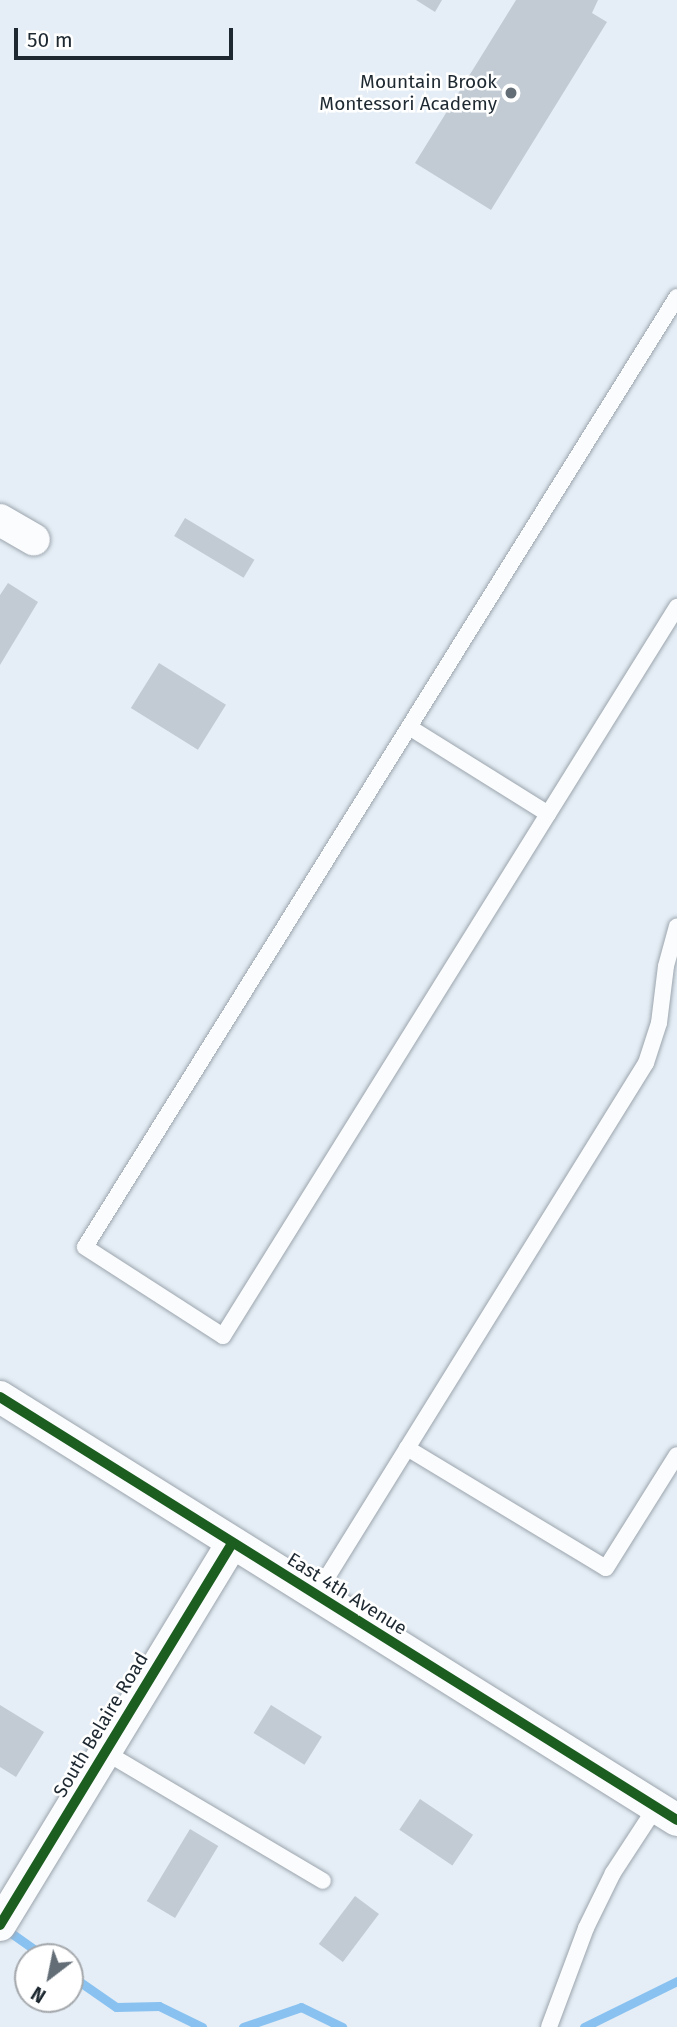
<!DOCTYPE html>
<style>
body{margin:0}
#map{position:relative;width:677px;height:2027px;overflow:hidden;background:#e5eef6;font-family:"Fira Sans",sans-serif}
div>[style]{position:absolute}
.stream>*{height:9px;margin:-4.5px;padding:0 4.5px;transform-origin:4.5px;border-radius:4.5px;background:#89c2f1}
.building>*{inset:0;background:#c2cbd3;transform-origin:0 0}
.roads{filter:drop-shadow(0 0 2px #9ca5ad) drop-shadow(0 0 2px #9ca5ad)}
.lane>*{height:16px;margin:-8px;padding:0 8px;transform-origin:8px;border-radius:8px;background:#fbfcfe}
.street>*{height:32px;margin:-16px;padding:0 16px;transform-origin:16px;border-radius:16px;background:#fbfcfe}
.cycleway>*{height:10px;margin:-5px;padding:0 5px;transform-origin:5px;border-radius:5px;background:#1b5e20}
.dots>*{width:19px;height:19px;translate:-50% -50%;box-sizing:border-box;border:4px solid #fff;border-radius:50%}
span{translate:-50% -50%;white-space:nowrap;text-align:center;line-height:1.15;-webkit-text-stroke:5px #fff;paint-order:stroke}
.poi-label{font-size:19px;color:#1d2831}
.right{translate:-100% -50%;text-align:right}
.street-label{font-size:19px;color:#1d2831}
.north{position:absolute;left:14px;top:1943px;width:70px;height:70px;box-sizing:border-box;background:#fff;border:2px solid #a5a9ad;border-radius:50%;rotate:212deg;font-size:19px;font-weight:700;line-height:28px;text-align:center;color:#1d2831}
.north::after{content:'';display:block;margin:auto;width:24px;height:32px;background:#636d76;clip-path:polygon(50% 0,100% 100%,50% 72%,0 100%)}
.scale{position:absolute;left:14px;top:28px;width:219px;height:32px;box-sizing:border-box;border:4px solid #1d2831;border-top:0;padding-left:9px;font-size:21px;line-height:24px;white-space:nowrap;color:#1d2831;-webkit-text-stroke:5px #fff;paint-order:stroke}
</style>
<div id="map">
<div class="stream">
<i style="left:4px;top:1928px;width:50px;rotate:35.3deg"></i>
<i style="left:70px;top:1975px;width:56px;rotate:34.8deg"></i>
<i style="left:116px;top:2007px;width:43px;rotate:-1.3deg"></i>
<i style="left:159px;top:2006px;width:48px;rotate:26deg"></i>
<i style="left:243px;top:2027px;width:61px;rotate:-19deg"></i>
<i style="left:301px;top:2007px;width:46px;rotate:26deg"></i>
<i style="left:584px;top:2027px;width:104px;rotate:-26.3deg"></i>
</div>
<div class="building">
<i style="clip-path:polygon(416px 0,442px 0,435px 12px)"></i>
<i style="clip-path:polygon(516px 0,598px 0,592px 13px,607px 22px,491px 210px,415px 163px)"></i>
<i style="left:185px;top:518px;width:81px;height:21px;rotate:31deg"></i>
<i style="clip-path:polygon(8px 583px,38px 602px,0 665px,0 595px)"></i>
<i style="left:159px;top:663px;width:79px;height:53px;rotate:32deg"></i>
<i style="clip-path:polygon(0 1705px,44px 1732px,16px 1777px,0 1767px)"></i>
<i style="left:271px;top:1705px;width:60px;height:33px;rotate:32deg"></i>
<i style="left:420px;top:1799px;width:64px;height:37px;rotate:34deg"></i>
<i style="left:190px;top:1829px;width:33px;height:84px;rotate:31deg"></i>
<i style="left:355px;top:1896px;width:30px;height:60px;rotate:37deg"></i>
</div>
<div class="roads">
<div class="lane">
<i style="left:677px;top:297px;width:1119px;rotate:121.93deg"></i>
<i style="left:85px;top:1247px;width:164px;rotate:32.8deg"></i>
<i style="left:223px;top:1336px;width:859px;rotate:-58.09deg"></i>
<i style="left:409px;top:727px;width:164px;rotate:32deg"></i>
<i style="left:407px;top:1448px;width:232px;rotate:31.1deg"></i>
<i style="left:606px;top:1568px;width:133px;rotate:-57.9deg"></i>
<i style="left:316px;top:1595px;width:626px;rotate:-58.19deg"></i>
<i style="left:646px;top:1063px;width:42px;rotate:-72deg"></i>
<i style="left:659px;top:1023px;width:57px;rotate:-83deg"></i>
<i style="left:666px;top:966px;width:41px;rotate:-74.6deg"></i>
<i style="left:105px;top:1752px;width:253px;rotate:30.6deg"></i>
<i style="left:549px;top:2027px;width:106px;rotate:-69.5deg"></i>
<i style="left:586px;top:1928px;width:61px;rotate:-63.9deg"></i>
<i style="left:613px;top:1873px;width:79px;rotate:-56.9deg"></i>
</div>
<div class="street">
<i style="left:0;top:520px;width:39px;rotate:30deg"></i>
<i style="left:0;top:1397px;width:798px;rotate:32deg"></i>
<i style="left:0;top:1925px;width:447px;rotate:-58.7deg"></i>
</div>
</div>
<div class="cycleway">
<i style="left:0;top:1397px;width:798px;rotate:32deg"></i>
<i style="left:0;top:1925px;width:447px;rotate:-58.7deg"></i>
</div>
<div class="dots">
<i style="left:511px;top:93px;background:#636d76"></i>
</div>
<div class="poi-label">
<span class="right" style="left:497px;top:93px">Mountain Brook<br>Montessori Academy</span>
</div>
<div class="street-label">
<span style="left:347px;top:1594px;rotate:32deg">East 4th Avenue</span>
<span style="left:101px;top:1725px;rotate:-59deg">South Belaire Road</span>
</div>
<div class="north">N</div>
<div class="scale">50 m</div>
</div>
